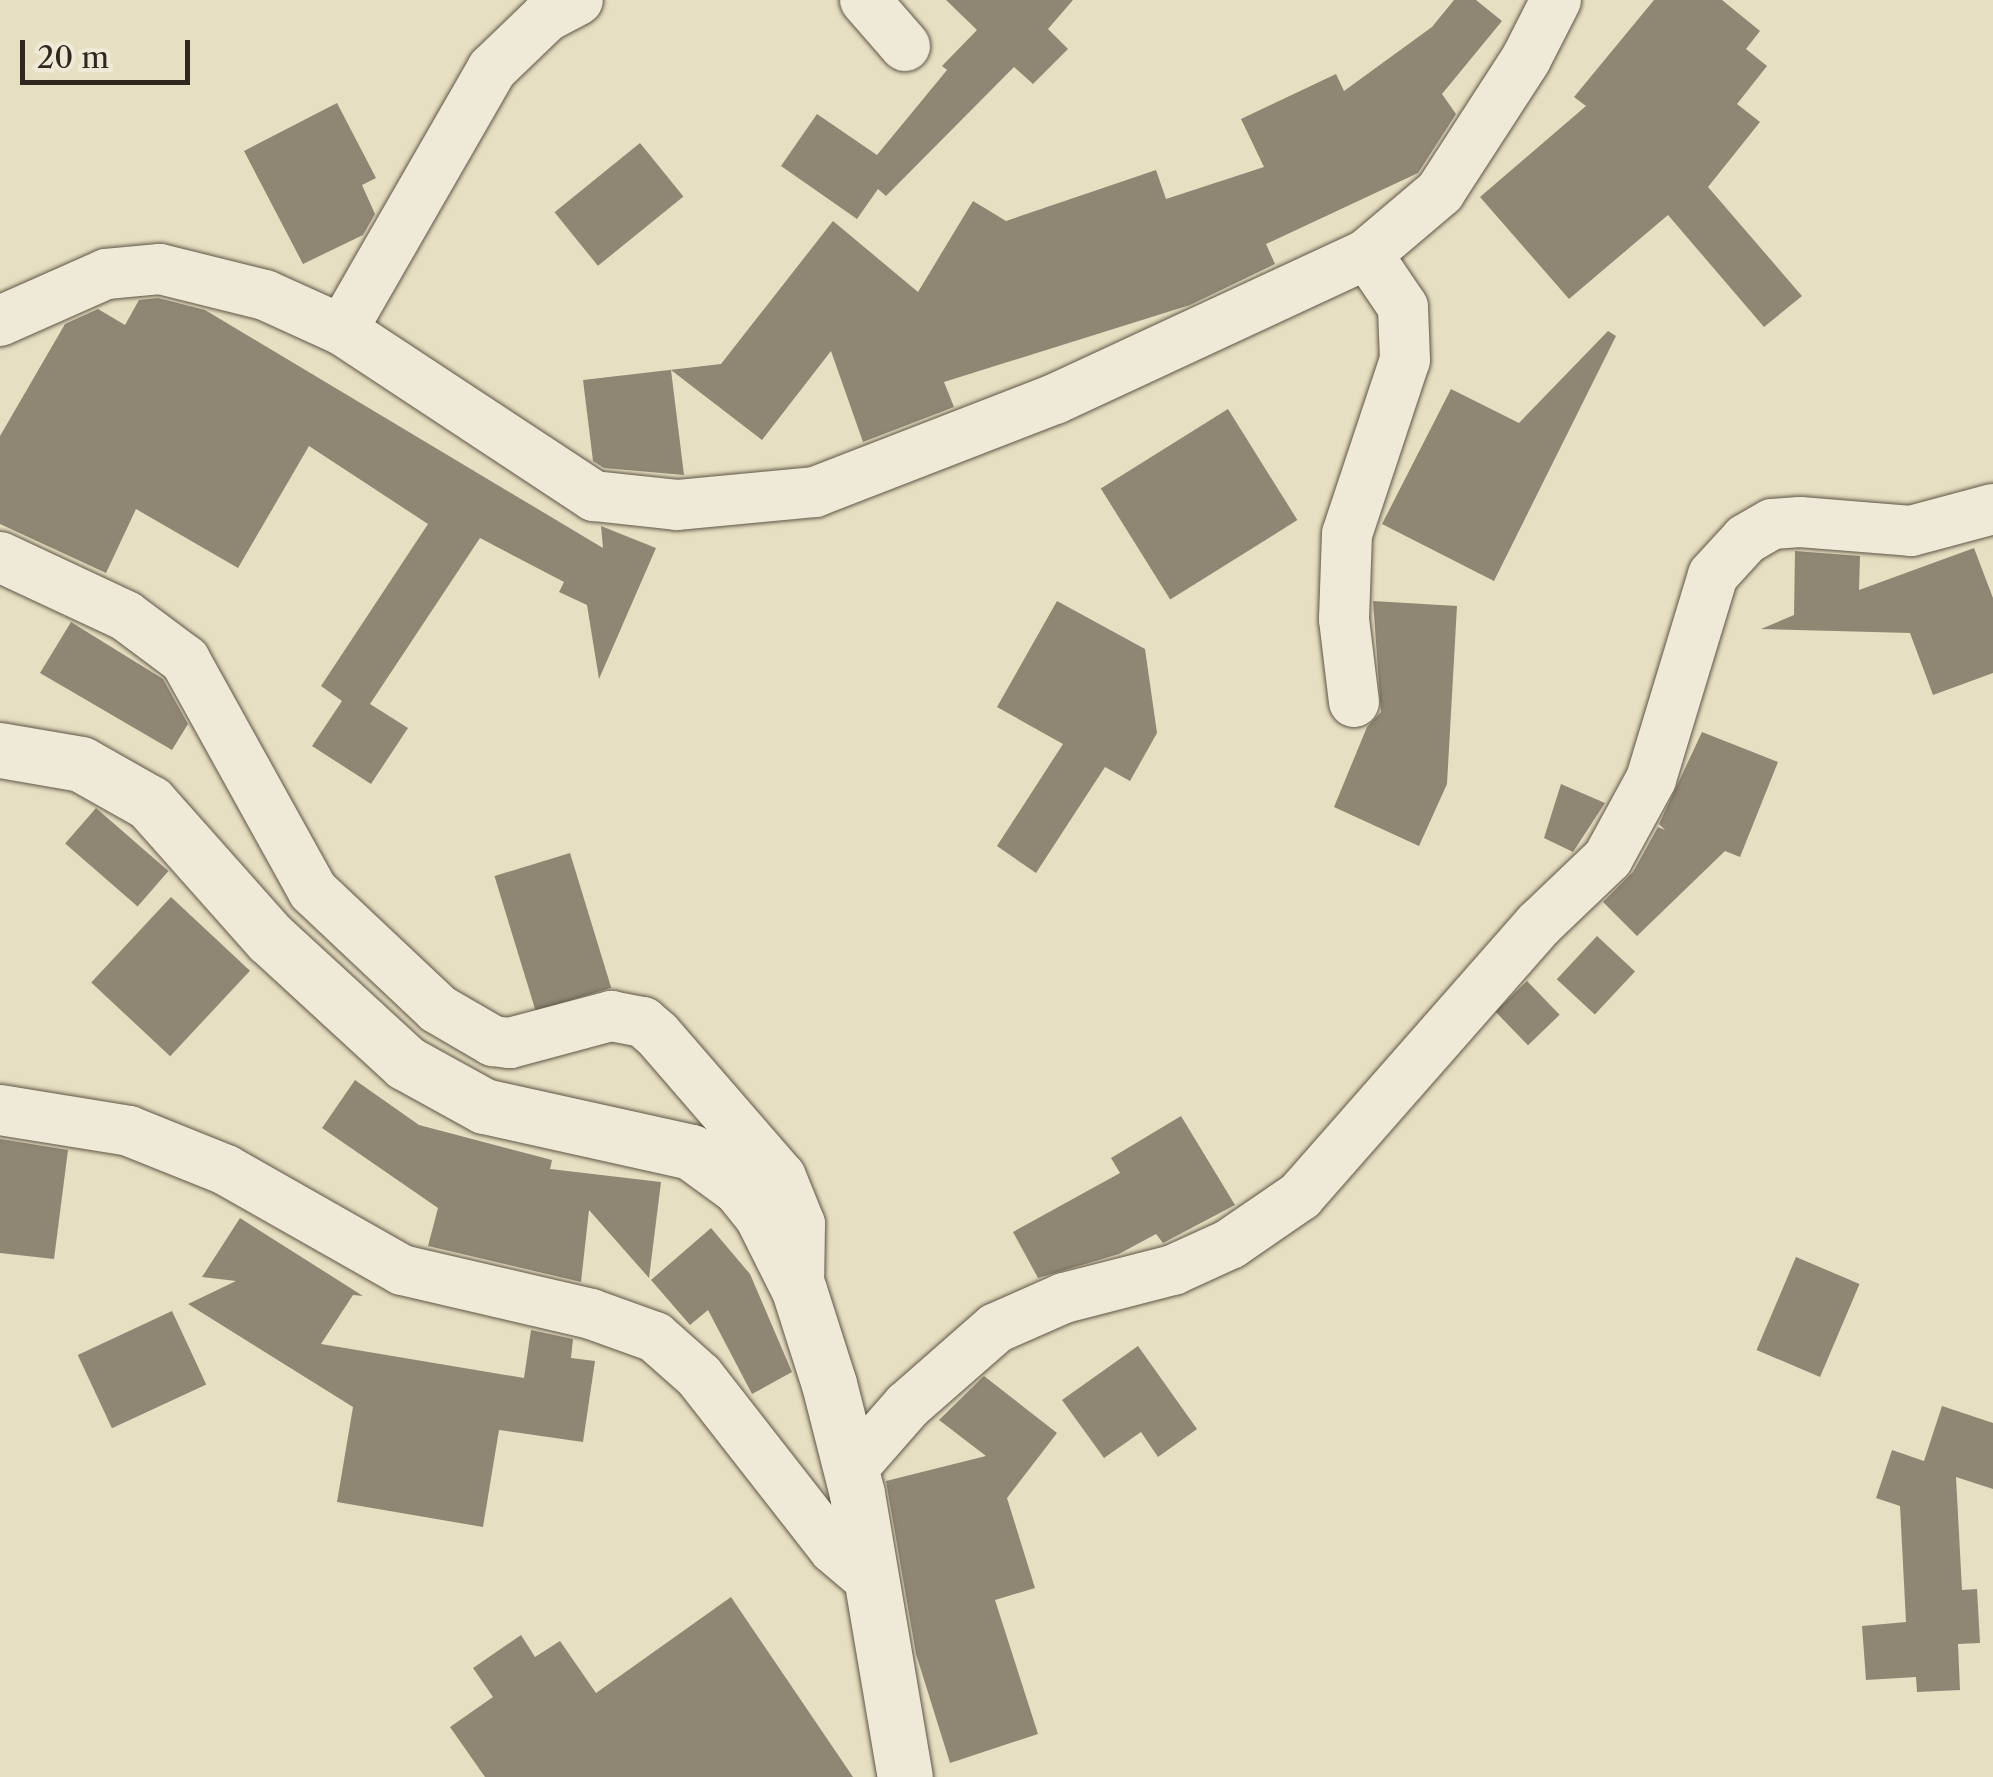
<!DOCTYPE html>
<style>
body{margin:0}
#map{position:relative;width:1993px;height:1777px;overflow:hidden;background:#e7dfc1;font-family:"Libre Caslon Text",serif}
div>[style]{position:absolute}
.building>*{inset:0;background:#8f8773;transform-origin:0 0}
.roads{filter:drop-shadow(0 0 2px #5e5647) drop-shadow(0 0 2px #5e5647)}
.street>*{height:50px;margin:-25px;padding:0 25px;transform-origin:25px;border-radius:25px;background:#efead7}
.secondary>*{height:55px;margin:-27.5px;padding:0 27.5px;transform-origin:27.5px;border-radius:27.5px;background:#efead7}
span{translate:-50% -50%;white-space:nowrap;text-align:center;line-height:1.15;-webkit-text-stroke:9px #efead7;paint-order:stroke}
.scale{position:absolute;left:20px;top:40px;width:170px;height:45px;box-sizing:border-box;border:5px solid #30281e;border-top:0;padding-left:12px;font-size:30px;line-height:35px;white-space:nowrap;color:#30281e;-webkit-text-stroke:8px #efead7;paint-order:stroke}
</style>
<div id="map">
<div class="building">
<i style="clip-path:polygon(946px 0,1073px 0,1048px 29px,1068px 49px,1033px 84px,1014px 67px,886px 196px,878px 189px,857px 219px,781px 166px,817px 114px,877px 155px,947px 70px,942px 66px,977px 30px)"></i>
<i style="clip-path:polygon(1454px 0,1476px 0,1502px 21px,1442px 94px,1456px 114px,1418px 173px,1266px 244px,1275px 264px,1190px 305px,944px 382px,954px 407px,863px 442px,831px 351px,762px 440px,671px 370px,684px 475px,604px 468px,593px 461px,583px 380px,721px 364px,833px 221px,918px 292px,973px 201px,1006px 221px,1156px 170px,1166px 199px,1264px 167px,1241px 119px,1336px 74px,1344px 91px,1432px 27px)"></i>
<i style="clip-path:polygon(1654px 0,1722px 0,1760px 31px,1746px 49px,1767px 66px,1737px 104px,1760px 122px,1708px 187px,1802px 296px,1764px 327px,1668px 215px,1569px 299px,1480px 197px,1586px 106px,1574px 97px)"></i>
<i style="clip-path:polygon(337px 103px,376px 178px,362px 185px,375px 214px,363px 235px,303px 264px,244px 151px)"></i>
<i style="left:640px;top:143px;width:69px;height:110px;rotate:51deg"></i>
<i style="clip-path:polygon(158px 298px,205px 310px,603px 548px,601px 526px,656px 548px,599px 679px,587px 605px,559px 592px,564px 582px,480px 538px,370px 704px,408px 728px,371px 784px,312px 746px,342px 701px,321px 686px,428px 524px,309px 446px,238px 568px,136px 509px,106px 573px,0 524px,0 436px,65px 324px,98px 309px,125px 325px,139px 300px)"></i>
<i style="clip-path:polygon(1608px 331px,1616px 336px,1494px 581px,1382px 524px,1451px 389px,1519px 423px)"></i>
<i style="left:1228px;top:409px;width:131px;height:150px;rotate:58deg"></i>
<i style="clip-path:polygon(1974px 548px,1993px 598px,1993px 673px,1933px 695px,1910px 633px,1761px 629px,1794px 615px,1795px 551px,1860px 556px,1859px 590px)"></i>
<i style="clip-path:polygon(1057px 601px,1145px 649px,1157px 733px,1130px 781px,1105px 767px,1036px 873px,997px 846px,1063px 744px,997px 707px)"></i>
<i style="clip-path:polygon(1373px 601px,1457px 606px,1447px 784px,1419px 846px,1334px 807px,1367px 727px,1381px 712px)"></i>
<i style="clip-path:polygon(71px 622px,163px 679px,188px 724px,172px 750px,40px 673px)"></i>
<i style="clip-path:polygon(1702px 732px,1778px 762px,1740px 857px,1725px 851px,1637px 936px,1603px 902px,1633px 872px,1658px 827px,1665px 830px,1659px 824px)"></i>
<i style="clip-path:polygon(1561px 784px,1605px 803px,1573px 852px,1544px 838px)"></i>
<i style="left:96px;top:808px;width:96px;height:47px;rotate:41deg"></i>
<i style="left:570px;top:853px;width:141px;height:79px;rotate:73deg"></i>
<i style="left:171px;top:897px;width:108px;height:117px;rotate:43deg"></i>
<i style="left:1597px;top:936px;width:52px;height:59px;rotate:43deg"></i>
<i style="left:1527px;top:981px;width:47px;height:44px;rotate:46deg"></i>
<i style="clip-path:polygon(355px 1080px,419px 1125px,552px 1160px,550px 1169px,661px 1182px,649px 1278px,589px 1210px,581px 1282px,428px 1246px,438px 1208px,322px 1128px)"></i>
<i style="clip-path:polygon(1181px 1116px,1235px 1205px,1163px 1243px,1156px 1234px,1119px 1254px,1038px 1278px,1013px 1232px,1120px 1173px,1111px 1158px)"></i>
<i style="clip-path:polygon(0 1139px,68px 1150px,54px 1259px,0 1253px)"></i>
<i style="clip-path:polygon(240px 1218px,363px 1296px,353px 1295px,321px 1344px,524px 1378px,531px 1330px,573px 1339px,571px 1358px,595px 1361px,583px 1442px,499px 1430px,483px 1527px,337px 1502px,353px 1407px,188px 1304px,236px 1281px,202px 1277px)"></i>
<i style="clip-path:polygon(711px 1228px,750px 1274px,792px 1372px,752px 1394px,708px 1310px,690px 1325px,651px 1280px)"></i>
<i style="left:1796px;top:1257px;width:69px;height:101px;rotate:23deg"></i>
<i style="left:172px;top:1311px;width:81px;height:104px;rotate:65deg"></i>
<i style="clip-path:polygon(1138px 1346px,1197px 1429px,1158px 1457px,1141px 1432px,1104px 1458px,1062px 1400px)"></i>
<i style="clip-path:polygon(984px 1376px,1057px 1433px,1007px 1498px,1035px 1588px,995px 1600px,1038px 1734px,950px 1763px,916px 1654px,886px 1481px,986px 1456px,939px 1420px)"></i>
<i style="clip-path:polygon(1942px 1406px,1993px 1423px,1993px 1489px,1956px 1477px,1962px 1590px,1977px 1589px,1980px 1643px,1958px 1644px,1960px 1690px,1917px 1692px,1916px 1677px,1866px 1680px,1862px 1626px,1906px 1622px,1900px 1506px,1876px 1498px,1892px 1450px,1924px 1461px)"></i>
<i style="clip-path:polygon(731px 1597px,853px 1777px,485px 1777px,450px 1727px,493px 1697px,473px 1668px,521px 1635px,535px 1657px,560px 1641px,596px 1693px)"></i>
</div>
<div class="roads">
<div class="street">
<i style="left:865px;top:0;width:61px;rotate:49deg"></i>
<i style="left:0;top:321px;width:116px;rotate:-23.9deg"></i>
<i style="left:106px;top:274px;width:54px;rotate:-5.3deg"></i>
<i style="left:160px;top:269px;width:108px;rotate:13.9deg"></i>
<i style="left:265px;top:295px;width:85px;rotate:24.4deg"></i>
<i style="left:342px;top:330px;width:302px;rotate:33.4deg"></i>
<i style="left:594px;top:496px;width:83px;rotate:6.2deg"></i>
<i style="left:677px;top:505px;width:139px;rotate:-5.4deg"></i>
<i style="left:815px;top:492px;width:257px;rotate:-21.2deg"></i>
<i style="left:1055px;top:399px;width:344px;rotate:-24.9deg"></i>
<i style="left:1367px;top:254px;width:96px;rotate:-40.3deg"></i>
<i style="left:1440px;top:192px;width:158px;rotate:-57.1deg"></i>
<i style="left:1526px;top:59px;width:66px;rotate:-63deg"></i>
<i style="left:342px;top:330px;width:301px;rotate:-60.1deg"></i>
<i style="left:492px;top:69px;width:75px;rotate:-43.9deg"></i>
<i style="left:546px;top:17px;width:36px;rotate:-28deg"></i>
<i style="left:0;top:557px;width:139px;rotate:25.1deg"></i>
<i style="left:126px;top:616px;width:74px;rotate:36.7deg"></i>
<i style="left:185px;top:660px;width:264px;rotate:61deg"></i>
<i style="left:313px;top:891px;width:172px;rotate:43.3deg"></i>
<i style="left:438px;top:1009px;width:64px;rotate:30.2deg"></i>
<i style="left:493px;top:1041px;width:17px;rotate:7deg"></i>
<i style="left:510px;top:1043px;width:105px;rotate:-15deg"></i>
<i style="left:611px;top:1016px;width:33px;rotate:11deg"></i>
<i style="left:643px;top:1022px;width:18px;rotate:41deg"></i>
<i style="left:657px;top:1034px;width:189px;rotate:49.1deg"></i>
<i style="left:781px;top:1177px;width:51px;rotate:68deg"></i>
<i style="left:800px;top:1224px;width:66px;rotate:90.9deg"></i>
<i style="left:1354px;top:702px;width:84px;rotate:-96.9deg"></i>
<i style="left:1344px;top:619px;width:85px;rotate:-88deg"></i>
<i style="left:1347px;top:534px;width:183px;rotate:-71.6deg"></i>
<i style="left:1405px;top:360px;width:53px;rotate:-92.2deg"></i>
<i style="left:1403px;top:307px;width:64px;rotate:-124.2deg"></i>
<i style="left:0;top:1110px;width:131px;rotate:9.2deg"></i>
<i style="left:129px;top:1131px;width:105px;rotate:21.9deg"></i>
<i style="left:226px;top:1170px;width:202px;rotate:29.6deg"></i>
<i style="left:402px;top:1270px;width:194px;rotate:13.1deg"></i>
<i style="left:591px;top:1314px;width:68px;rotate:19.8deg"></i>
<i style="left:655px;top:1337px;width:59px;rotate:41.6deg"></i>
<i style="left:699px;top:1376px;width:219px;rotate:52deg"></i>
<i style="left:834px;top:1549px;width:51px;rotate:40.2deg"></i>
<i style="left:851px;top:1470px;width:86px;rotate:-48.8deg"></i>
<i style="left:908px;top:1405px;width:117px;rotate:-41.2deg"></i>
<i style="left:996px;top:1328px;width:74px;rotate:-23.8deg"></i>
<i style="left:1064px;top:1298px;width:113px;rotate:-14.4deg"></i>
<i style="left:1173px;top:1270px;width:63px;rotate:-24.5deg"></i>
<i style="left:1230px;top:1244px;width:85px;rotate:-34.4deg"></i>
<i style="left:1300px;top:1196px;width:361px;rotate:-48.7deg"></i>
<i style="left:1538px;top:925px;width:97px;rotate:-43.7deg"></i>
<i style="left:1608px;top:858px;width:90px;rotate:-61.4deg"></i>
<i style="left:1651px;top:779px;width:213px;rotate:-73.1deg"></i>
<i style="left:1713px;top:575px;width:49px;rotate:-47.5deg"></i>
<i style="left:1746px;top:539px;width:30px;rotate:-30deg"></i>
<i style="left:1772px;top:524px;width:28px;rotate:-4deg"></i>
<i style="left:1800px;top:522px;width:111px;rotate:4.6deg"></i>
<i style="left:1911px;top:531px;width:85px;rotate:-15deg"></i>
</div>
<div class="secondary">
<i style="left:0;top:750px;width:82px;rotate:9.8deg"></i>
<i style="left:81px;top:764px;width:79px;rotate:29.5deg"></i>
<i style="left:150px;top:803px;width:181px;rotate:48.4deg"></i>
<i style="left:270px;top:938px;width:185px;rotate:42.6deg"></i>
<i style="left:406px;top:1063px;width:89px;rotate:28.9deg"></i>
<i style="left:484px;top:1106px;width:212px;rotate:12.5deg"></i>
<i style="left:691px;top:1152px;width:59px;rotate:36.1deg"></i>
<i style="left:739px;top:1187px;width:35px;rotate:51deg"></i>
<i style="left:761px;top:1214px;width:85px;rotate:63.4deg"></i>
<i style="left:799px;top:1290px;width:99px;rotate:72.3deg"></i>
<i style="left:829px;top:1384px;width:114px;rotate:75.7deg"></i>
<i style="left:857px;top:1494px;width:287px;rotate:80.4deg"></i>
</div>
</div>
<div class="scale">20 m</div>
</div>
